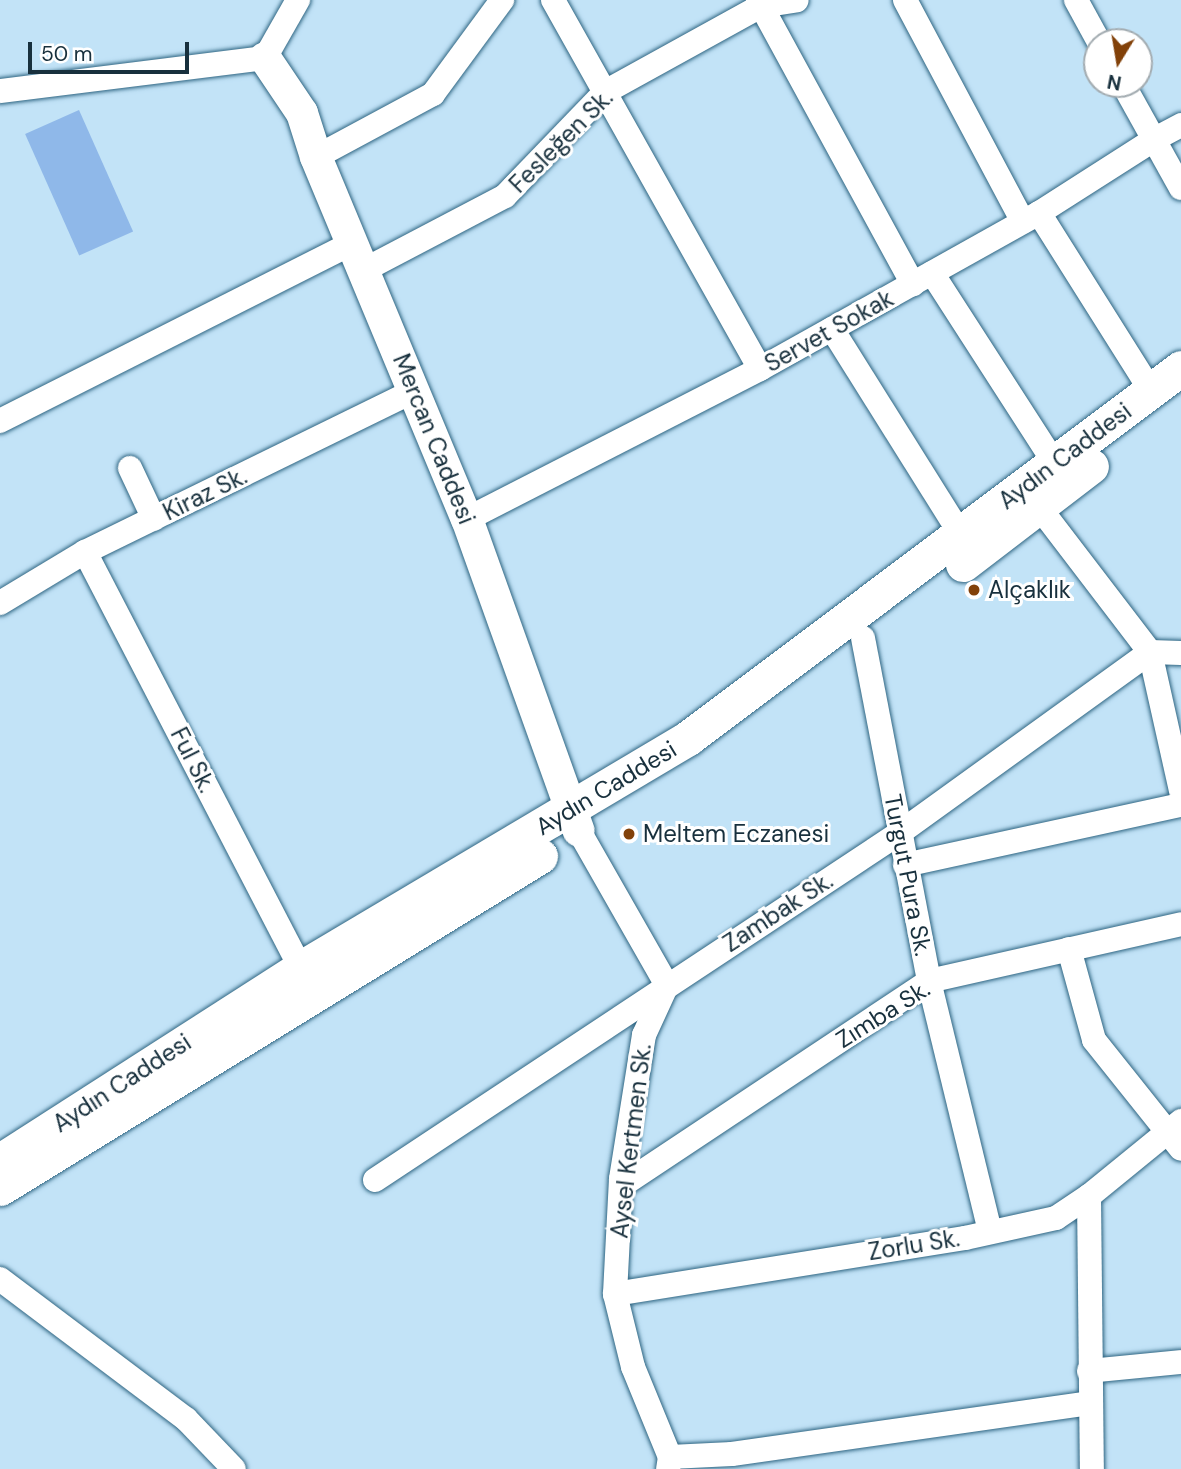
<!DOCTYPE html>
<meta charset="utf-8">
<style>
body{margin:0}
#map{position:relative;width:1181px;height:1469px;overflow:hidden;background:#c2e3f7;font-family:"DM Sans",sans-serif}
div>[style]{position:absolute}
.building>*{inset:0;background:#8fb8e9;transform-origin:0 0}
.roads{filter:drop-shadow(0 0 2px #2e6582) drop-shadow(0 0 2px #2e6582)}
.minor>*{height:24px;margin:-12px;padding:0 12px;transform-origin:12px;border-radius:12px;background:#fff}
.tertiary>*{height:32px;margin:-16px;padding:0 16px;transform-origin:16px;border-radius:16px;background:#fff}
.secondary>*{height:35px;margin:-17.5px;padding:0 17.5px;transform-origin:17.5px;border-radius:17.5px;background:#fff}
.dots>*{width:19px;height:19px;translate:-50% -50%;box-sizing:border-box;border:4px solid #fff;border-radius:50%}
span{translate:-50% -50%;white-space:nowrap;text-align:center;line-height:1.15;-webkit-text-stroke:6px #fff;paint-order:stroke}
.street-label{font-size:24px;color:#18303d}
.poi-label{font-size:24px;color:#18303d}
.left{translate:0 -50%;text-align:left}
.north{position:absolute;left:1083px;top:28px;width:70px;height:70px;box-sizing:border-box;background:#fff;border:2px solid #a3acb1;border-radius:50%;rotate:191deg;font-size:19px;font-weight:700;line-height:28px;text-align:center;color:#18303d}
.north::after{content:'';display:block;margin:auto;width:24px;height:32px;background:#824109;clip-path:polygon(50% 0,100% 100%,50% 72%,0 100%)}
.scale{position:absolute;left:28px;top:42px;width:161px;height:32px;box-sizing:border-box;border:4px solid #18303d;border-top:0;padding-left:9px;font-size:21px;line-height:24px;white-space:nowrap;color:#18303d;-webkit-text-stroke:5px #fff;paint-order:stroke}
</style>
<div id="map">
<div class="building">
<i style="left:79px;top:110px;width:133px;height:59px;rotate:66deg"></i>
</div>
<div class="roads">
<div class="minor">
<i style="left:553px;top:0;width:423px;rotate:60.7deg"></i>
<i style="left:758px;top:0;width:324px;rotate:61.4deg"></i>
<i style="left:905px;top:0;width:251px;rotate:62deg"></i>
<i style="left:1076px;top:0;width:48px;rotate:61.3deg"></i>
<i style="left:1123px;top:84px;width:119px;rotate:60.9deg"></i>
<i style="left:0;top:91px;width:267px;rotate:-7.1deg"></i>
<i style="left:265px;top:58px;width:67px;rotate:-60.4deg"></i>
<i style="left:316px;top:157px;width:133px;rotate:-28.3deg"></i>
<i style="left:433px;top:94px;width:117px;rotate:-53.7deg"></i>
<i style="left:1039px;top:213px;width:210px;rotate:57.8deg"></i>
<i style="left:364px;top:270px;width:159px;rotate:-27.7deg"></i>
<i style="left:505px;top:196px;width:144px;rotate:-46.1deg"></i>
<i style="left:605px;top:92px;width:178px;rotate:-28.9deg"></i>
<i style="left:761px;top:6px;width:36px;rotate:-9deg"></i>
<i style="left:932px;top:273px;width:227px;rotate:57.2deg"></i>
<i style="left:832px;top:329px;width:243px;rotate:57.9deg"></i>
<i style="left:0;top:421px;width:395px;rotate:-26.8deg"></i>
<i style="left:130px;top:468px;width:56px;rotate:64.8deg"></i>
<i style="left:1039px;top:507px;width:183px;rotate:52.6deg"></i>
<i style="left:1150px;top:652px;width:142px;rotate:77.4deg"></i>
<i style="left:467px;top:519px;width:329px;rotate:-27.1deg"></i>
<i style="left:760px;top:369px;width:320px;rotate:-29.2deg"></i>
<i style="left:1039px;top:213px;width:135px;rotate:-32.6deg"></i>
<i style="left:1153px;top:140px;width:32px;rotate:-28deg"></i>
<i style="left:85px;top:552px;width:469px;rotate:62.6deg"></i>
<i style="left:0;top:603px;width:99px;rotate:-31deg"></i>
<i style="left:85px;top:552px;width:366px;rotate:-26.1deg"></i>
<i style="left:863px;top:638px;width:349px;rotate:79.1deg"></i>
<i style="left:929px;top:981px;width:258px;rotate:76.3deg"></i>
<i style="left:579px;top:831px;width:177px;rotate:60.3deg"></i>
<i style="left:667px;top:985px;width:55px;rotate:114.7deg"></i>
<i style="left:644px;top:1035px;width:146px;rotate:99.1deg"></i>
<i style="left:621px;top:1179px;width:115px;rotate:93deg"></i>
<i style="left:615px;top:1294px;width:75px;rotate:76.1deg"></i>
<i style="left:633px;top:1367px;width:97px;rotate:67.7deg"></i>
<i style="left:670px;top:1457px;width:12px;rotate:99deg"></i>
<i style="left:905px;top:865px;width:282px;rotate:-12.3deg"></i>
<i style="left:1069px;top:949px;width:94px;rotate:74.6deg"></i>
<i style="left:1094px;top:1040px;width:139px;rotate:51.4deg"></i>
<i style="left:375px;top:1180px;width:627px;rotate:-33.49deg"></i>
<i style="left:898px;top:834px;width:311px;rotate:-35.8deg"></i>
<i style="left:1150px;top:652px;width:31px;rotate:2deg"></i>
<i style="left:621px;top:1186px;width:370px;rotate:-33.6deg"></i>
<i style="left:929px;top:981px;width:258px;rotate:-12.7deg"></i>
<i style="left:1089px;top:1196px;width:273px;rotate:89.4deg"></i>
<i style="left:0;top:1279px;width:233px;rotate:37deg"></i>
<i style="left:186px;top:1419px;width:69px;rotate:46.2deg"></i>
<i style="left:615px;top:1294px;width:354px;rotate:-9.1deg"></i>
<i style="left:965px;top:1238px;width:93px;rotate:-12.4deg"></i>
<i style="left:1056px;top:1218px;width:40px;rotate:-34deg"></i>
<i style="left:1089px;top:1196px;width:119px;rotate:-39.2deg"></i>
<i style="left:1089px;top:1371px;width:92px;rotate:-5.6deg"></i>
<i style="left:670px;top:1457px;width:62px;rotate:-2.8deg"></i>
<i style="left:732px;top:1454px;width:361px;rotate:-8.1deg"></i>
</div>
<div class="tertiary">
<i style="left:265px;top:58px;width:66px;rotate:56.1deg"></i>
<i style="left:302px;top:113px;width:46px;rotate:72.3deg"></i>
<i style="left:316px;top:157px;width:392px;rotate:67.4deg"></i>
<i style="left:467px;top:519px;width:331px;rotate:70.3deg"></i>
</div>
<div class="secondary">
<i style="left:963px;top:564px;width:161px;rotate:-37.4deg"></i>
<i style="left:0;top:1161px;width:358px;rotate:-32.7deg"></i>
<i style="left:301px;top:968px;width:450px;rotate:-30.7deg"></i>
<i style="left:688px;top:738px;width:616px;rotate:-36.89deg"></i>
<i style="left:0;top:1188px;width:634px;rotate:-31.58deg"></i>
</div>
</div>
<div class="dots">
<i style="left:974px;top:590px;background:#824109"></i>
<i style="left:629px;top:834px;background:#824109"></i>
</div>
<div class="street-label">
<span style="left:561px;top:141px;rotate:-45deg">Fesleğen Sk.</span>
<span style="left:829px;top:331px;rotate:-29deg">Servet Sokak</span>
<span style="left:434px;top:439px;rotate:68deg">Mercan Caddesi</span>
<span style="left:1065px;top:456px;rotate:-37deg">Aydın Caddesi</span>
<span style="left:205px;top:494px;rotate:-26deg">Kiraz Sk.</span>
<span style="left:193px;top:760px;rotate:63deg">Ful Sk.</span>
<span style="left:606px;top:788px;rotate:-31deg">Aydın Caddesi</span>
<span style="left:908px;top:875px;rotate:79deg">Turgut Pura Sk.</span>
<span style="left:778px;top:912px;rotate:-33deg">Zambak Sk.</span>
<span style="left:883px;top:1014px;rotate:-32deg">Zımba Sk.</span>
<span style="left:122px;top:1083px;rotate:-33deg">Aydın Caddesi</span>
<span style="left:631px;top:1141px;rotate:-83deg">Aysel Kertmen Sk.</span>
<span style="left:914px;top:1245px;rotate:-9deg">Zorlu Sk.</span>
</div>
<div class="poi-label">
<span class="left" style="left:988px;top:590px">Alçaklık</span>
<span class="left" style="left:643px;top:834px">Meltem Eczanesi</span>
</div>
<div class="north">N</div>
<div class="scale">50 m</div>
</div>
